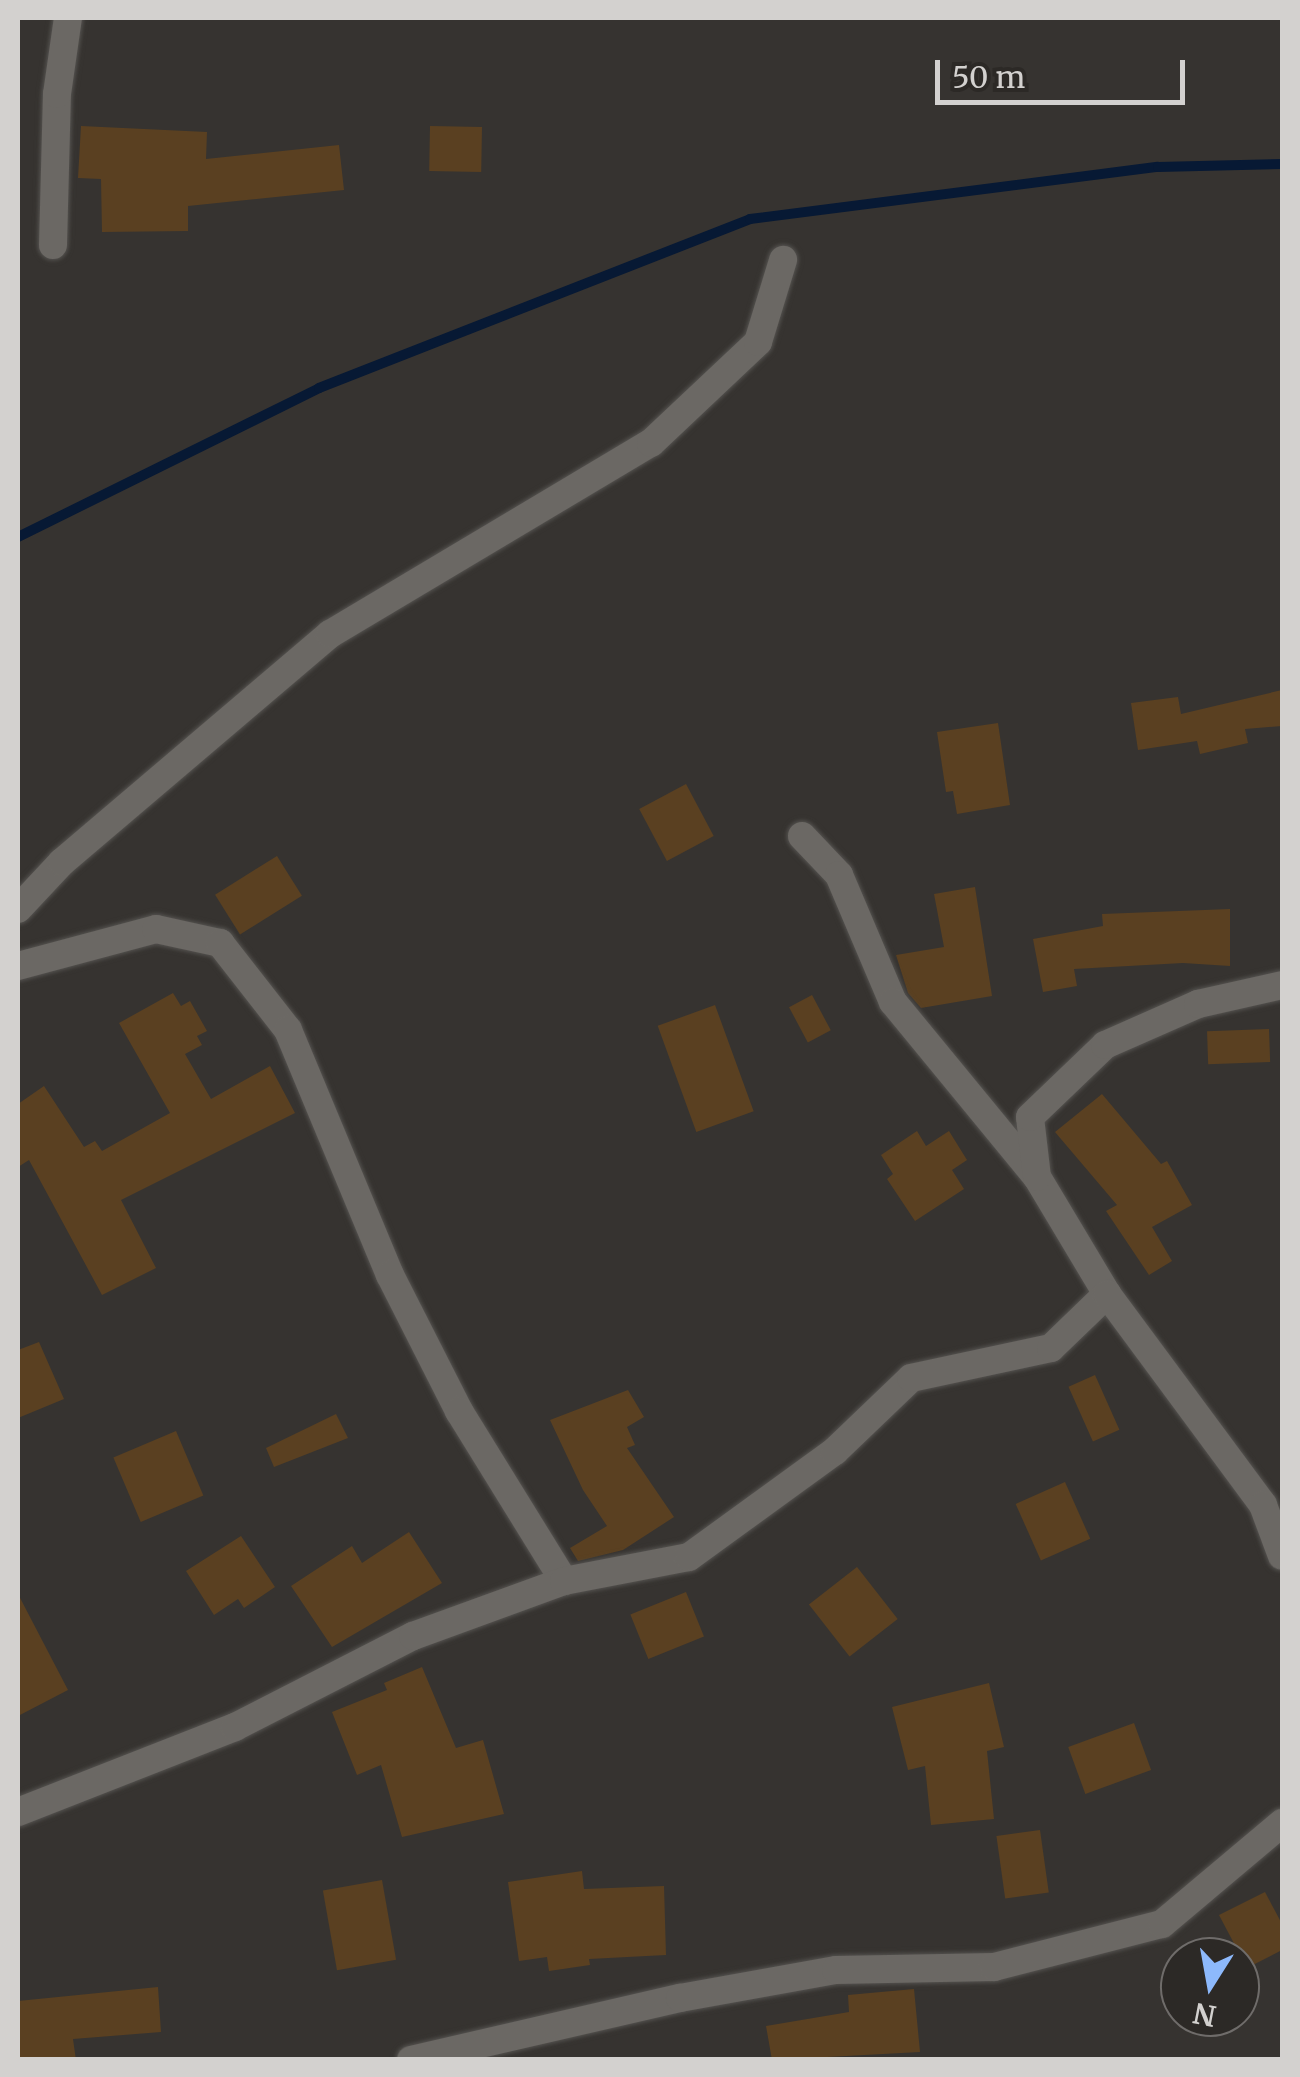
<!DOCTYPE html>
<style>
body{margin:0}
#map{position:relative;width:1300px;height:2077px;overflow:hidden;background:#363330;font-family:Merriweather,serif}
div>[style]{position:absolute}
.stream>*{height:10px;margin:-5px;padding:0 5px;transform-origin:5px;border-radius:5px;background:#071934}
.building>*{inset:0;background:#5a4021;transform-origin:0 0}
.roads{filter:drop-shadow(0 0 2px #54524f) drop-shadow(0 0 2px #54524f)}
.minor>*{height:28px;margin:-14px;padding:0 14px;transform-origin:14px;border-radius:14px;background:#6b6864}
span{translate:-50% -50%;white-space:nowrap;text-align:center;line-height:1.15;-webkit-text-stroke:9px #2c2926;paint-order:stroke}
.frame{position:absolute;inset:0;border:20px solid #d3d1cf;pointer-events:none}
.north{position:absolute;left:1160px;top:1937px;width:100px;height:100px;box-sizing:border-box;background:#2c2926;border:2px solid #6f6c6a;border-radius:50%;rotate:191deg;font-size:28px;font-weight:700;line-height:40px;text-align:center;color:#d3d1cf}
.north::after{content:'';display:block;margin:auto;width:35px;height:45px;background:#8db9fc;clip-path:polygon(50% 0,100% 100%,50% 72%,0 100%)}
.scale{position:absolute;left:935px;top:60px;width:250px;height:45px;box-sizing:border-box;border:5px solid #d3d1cf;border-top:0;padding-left:12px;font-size:30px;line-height:35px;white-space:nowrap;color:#d3d1cf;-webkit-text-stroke:8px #2c2926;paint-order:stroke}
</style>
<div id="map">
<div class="stream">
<i style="left:18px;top:537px;width:336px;rotate:-26.3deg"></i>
<i style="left:319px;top:388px;width:463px;rotate:-21.4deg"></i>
<i style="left:750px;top:219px;width:411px;rotate:-7.3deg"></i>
<i style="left:1158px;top:167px;width:124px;rotate:-1.4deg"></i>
</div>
<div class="building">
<i style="clip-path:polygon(81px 126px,207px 132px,206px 159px,339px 145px,344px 190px,188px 206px,188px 231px,102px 232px,101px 179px,78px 178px)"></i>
<i style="left:430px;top:126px;width:52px;height:45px;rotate:1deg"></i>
<i style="clip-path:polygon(1282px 690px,1282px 726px,1245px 729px,1248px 743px,1200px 754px,1197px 741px,1138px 750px,1131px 703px,1178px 697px,1181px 714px)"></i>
<i style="clip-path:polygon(998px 723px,1010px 805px,957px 814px,953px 791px,946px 792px,937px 732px)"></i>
<i style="left:686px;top:784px;width:59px;height:53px;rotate:62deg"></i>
<i style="left:277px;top:856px;width:47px;height:73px;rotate:58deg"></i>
<i style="clip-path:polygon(975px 887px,992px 996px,921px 1008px,908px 993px,896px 955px,944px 947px,934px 894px)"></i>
<i style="clip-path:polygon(1230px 909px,1230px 966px,1183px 963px,1074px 969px,1077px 986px,1043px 992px,1033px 939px,1103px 926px,1102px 914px)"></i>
<i style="clip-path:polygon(173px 993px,181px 1006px,190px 1001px,207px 1031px,197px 1036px,202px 1045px,185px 1054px,211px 1099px,270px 1066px,295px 1113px,121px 1200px,156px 1268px,102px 1295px,29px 1160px,18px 1167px,18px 1104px,44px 1086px,84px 1147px,95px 1141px,102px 1151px,170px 1113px,119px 1023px)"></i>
<i style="left:812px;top:995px;width:40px;height:26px;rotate:62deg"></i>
<i style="left:715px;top:1005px;width:113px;height:61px;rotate:70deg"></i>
<i style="left:1269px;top:1029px;width:33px;height:62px;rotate:88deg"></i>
<i style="clip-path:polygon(1102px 1094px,1161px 1164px,1167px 1161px,1192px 1205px,1152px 1227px,1172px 1261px,1149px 1275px,1106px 1211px,1117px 1205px,1055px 1132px)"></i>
<i style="clip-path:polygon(917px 1131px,926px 1146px,949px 1131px,967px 1160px,952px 1170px,964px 1189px,915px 1221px,887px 1179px,893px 1174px,881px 1155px)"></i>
<i style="clip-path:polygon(39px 1342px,64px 1399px,18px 1418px,18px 1350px)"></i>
<i style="left:1095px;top:1375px;width:60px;height:29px;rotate:66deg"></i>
<i style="clip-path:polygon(628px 1390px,644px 1417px,627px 1427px,635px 1445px,627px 1448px,674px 1517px,623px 1550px,578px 1561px,570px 1548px,607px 1526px,583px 1490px,550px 1420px)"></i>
<i style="clip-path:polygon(336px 1414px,348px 1438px,274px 1467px,266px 1448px)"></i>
<i style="left:176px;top:1431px;width:70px;height:68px;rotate:67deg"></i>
<i style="left:1065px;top:1482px;width:62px;height:54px;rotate:66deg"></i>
<i style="clip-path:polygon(409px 1532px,442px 1583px,332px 1647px,291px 1586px,352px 1546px,362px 1563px)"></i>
<i style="clip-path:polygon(241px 1536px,275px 1587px,244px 1608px,238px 1599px,214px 1615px,186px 1571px)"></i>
<i style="left:857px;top:1567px;width:66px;height:61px;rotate:52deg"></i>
<i style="left:686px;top:1592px;width:48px;height:60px;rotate:68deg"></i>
<i style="clip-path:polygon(18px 1594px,68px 1690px,18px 1716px)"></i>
<i style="clip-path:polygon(422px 1667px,456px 1748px,483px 1740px,504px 1814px,402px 1837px,381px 1765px,357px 1775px,332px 1712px,387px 1690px,384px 1683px)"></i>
<i style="clip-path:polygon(989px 1683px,1004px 1747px,987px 1751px,994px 1819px,931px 1825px,925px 1766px,908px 1770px,892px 1707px)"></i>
<i style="left:1134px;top:1723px;width:50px;height:70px;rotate:70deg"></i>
<i style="left:1040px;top:1830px;width:63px;height:44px;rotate:82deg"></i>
<i style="clip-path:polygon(582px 1871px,584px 1889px,664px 1886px,666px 1955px,589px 1959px,590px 1965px,549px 1971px,547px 1957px,519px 1961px,508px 1882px)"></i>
<i style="left:382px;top:1880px;width:81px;height:60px;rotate:80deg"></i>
<i style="clip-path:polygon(1265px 1892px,1282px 1924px,1282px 1950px,1247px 1968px,1219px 1915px)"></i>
<i style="clip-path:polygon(158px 1987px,161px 2032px,73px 2039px,76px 2060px,18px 2060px,18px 2001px)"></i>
<i style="clip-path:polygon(914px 1989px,920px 2052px,772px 2060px,766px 2026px,849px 2012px,848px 1995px)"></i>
</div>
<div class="roads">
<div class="minor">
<i style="left:53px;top:245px;width:151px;rotate:-88.5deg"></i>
<i style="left:57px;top:94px;width:77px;rotate:-81.8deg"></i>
<i style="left:802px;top:836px;width:54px;rotate:46.5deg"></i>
<i style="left:839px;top:875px;width:138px;rotate:67deg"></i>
<i style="left:893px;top:1002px;width:225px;rotate:50.6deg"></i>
<i style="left:18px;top:909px;width:64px;rotate:-46.9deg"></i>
<i style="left:62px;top:862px;width:352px;rotate:-40.4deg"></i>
<i style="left:330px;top:634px;width:374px;rotate:-30.8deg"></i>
<i style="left:651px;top:443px;width:147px;rotate:-43.3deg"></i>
<i style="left:758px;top:342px;width:86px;rotate:-73deg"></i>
<i style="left:18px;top:966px;width:143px;rotate:-15deg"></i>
<i style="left:156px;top:929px;width:66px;rotate:12.3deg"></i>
<i style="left:220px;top:943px;width:110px;rotate:52deg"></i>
<i style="left:288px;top:1030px;width:265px;rotate:67.4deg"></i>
<i style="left:390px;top:1275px;width:153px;rotate:63.1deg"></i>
<i style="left:459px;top:1411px;width:200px;rotate:58.3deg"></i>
<i style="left:1107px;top:1294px;width:136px;rotate:-120.9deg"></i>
<i style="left:1037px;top:1177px;width:60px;rotate:-96.7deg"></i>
<i style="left:1030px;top:1117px;width:104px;rotate:-43.8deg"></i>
<i style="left:1105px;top:1045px;width:102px;rotate:-23.8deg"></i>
<i style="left:1198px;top:1004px;width:86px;rotate:-12.7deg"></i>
<i style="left:18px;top:1812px;width:233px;rotate:-21.4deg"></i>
<i style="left:235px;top:1727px;width:200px;rotate:-27.1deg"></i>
<i style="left:413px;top:1636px;width:161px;rotate:-20deg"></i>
<i style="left:564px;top:1581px;width:127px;rotate:-10.9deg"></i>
<i style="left:689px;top:1557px;width:180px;rotate:-36deg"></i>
<i style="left:835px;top:1451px;width:105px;rotate:-43.8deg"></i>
<i style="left:911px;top:1378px;width:143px;rotate:-12.1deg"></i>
<i style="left:1051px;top:1348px;width:78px;rotate:-44deg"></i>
<i style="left:1107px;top:1294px;width:262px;rotate:53.5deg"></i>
<i style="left:1263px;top:1505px;width:54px;rotate:69.6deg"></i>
<i style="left:411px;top:2060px;width:276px;rotate:-13deg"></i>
<i style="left:680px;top:1998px;width:158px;rotate:-10.2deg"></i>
<i style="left:836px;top:1970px;width:158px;rotate:-1.1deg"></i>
<i style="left:994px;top:1967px;width:173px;rotate:-14.4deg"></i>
<i style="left:1162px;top:1924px;width:157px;rotate:-40.1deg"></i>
</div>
</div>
<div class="frame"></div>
<div class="north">N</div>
<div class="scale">50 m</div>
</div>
